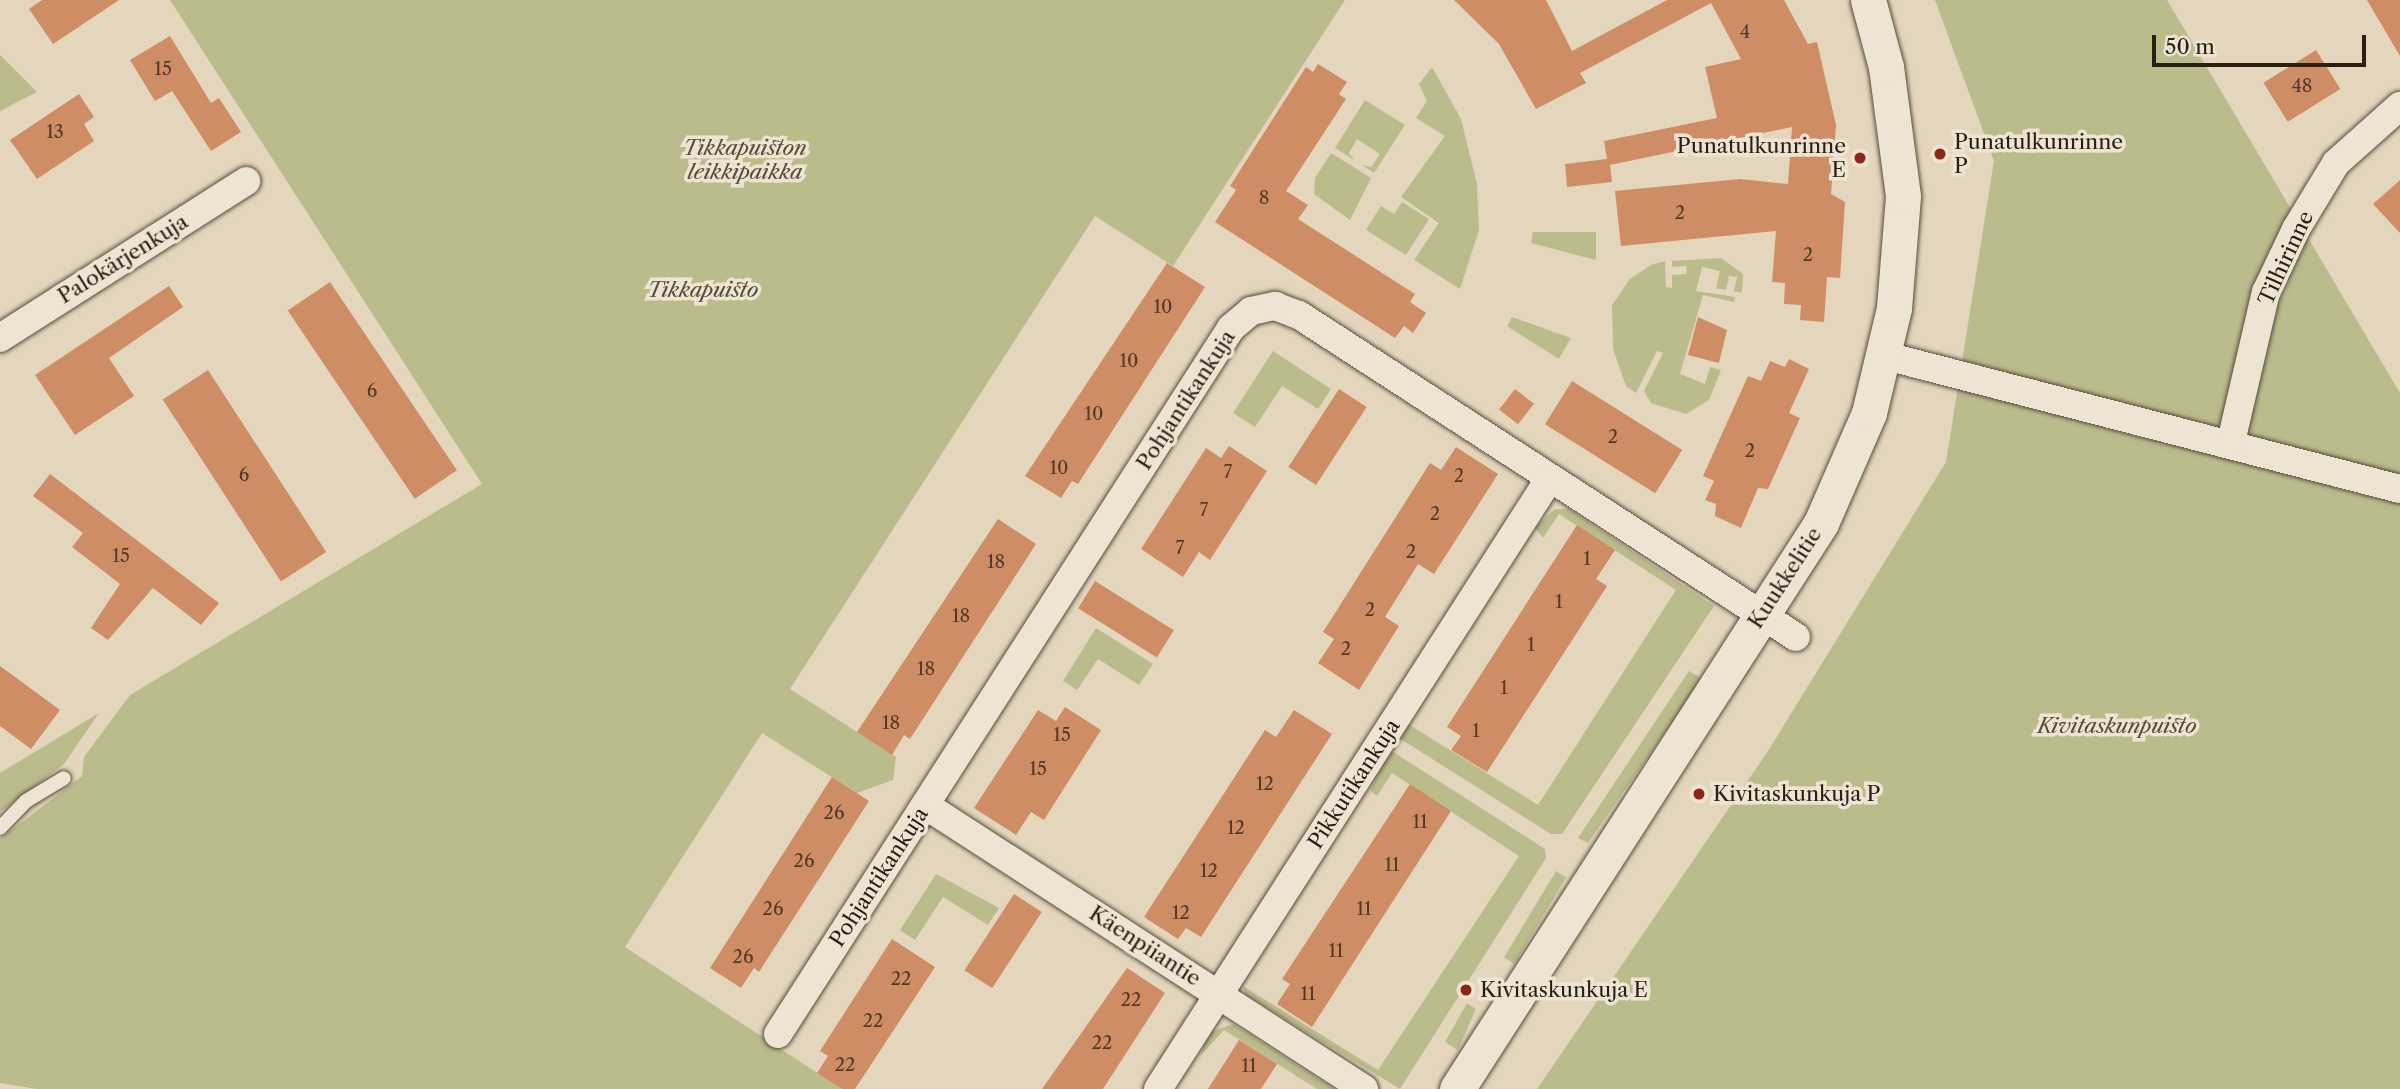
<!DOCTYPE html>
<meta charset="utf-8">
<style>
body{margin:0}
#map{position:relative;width:2400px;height:1089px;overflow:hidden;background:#e3d6bc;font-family:"Libre Caslon Text",serif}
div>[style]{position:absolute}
.green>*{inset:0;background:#bbbc8c;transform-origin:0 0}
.building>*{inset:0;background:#cf8d66;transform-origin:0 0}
.roads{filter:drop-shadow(0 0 2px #584d3d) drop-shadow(0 0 2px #584d3d)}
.service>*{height:14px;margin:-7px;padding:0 7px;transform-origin:7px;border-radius:7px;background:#ede4d3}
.minor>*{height:28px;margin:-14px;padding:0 14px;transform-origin:14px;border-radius:14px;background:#ede4d3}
.tertiary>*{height:35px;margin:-17.5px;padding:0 17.5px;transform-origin:17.5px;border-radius:17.5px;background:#ede4d3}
.dots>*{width:19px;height:19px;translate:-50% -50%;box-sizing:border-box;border:4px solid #ede4d3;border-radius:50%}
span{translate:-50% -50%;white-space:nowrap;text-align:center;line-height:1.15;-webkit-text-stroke:7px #ede4d3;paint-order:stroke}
.number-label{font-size:18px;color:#533a28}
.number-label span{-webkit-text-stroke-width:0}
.poi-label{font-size:21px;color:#2a1f13}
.left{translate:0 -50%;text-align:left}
.right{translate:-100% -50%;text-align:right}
.park-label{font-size:21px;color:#564e37;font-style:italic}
.street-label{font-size:21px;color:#2a1f13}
.scale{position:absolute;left:2152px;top:35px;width:214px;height:32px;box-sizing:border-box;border:4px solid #2a1f13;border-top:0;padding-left:9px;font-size:21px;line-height:24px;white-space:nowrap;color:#2a1f13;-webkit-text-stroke:5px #ede4d3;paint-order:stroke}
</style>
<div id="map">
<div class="green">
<i style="clip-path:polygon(170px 0,1345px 0,1173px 266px,1095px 216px,790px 689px,896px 757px,893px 780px,857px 793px,762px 733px,625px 947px,842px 1089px,37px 1089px,0 1083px,0 839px,82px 776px,84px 757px,130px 695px,482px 484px)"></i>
<i style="clip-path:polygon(1935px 0,2167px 0,2400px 393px,2400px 1089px,1537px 1089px,1768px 751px,1946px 462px,1994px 161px)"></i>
<i style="clip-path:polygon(0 55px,37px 92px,0 111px)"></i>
<i style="clip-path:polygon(1432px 67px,1461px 119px,1477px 184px,1479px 230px,1460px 289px,1414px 260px,1439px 223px,1401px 197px,1445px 136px,1416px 118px,1427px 101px,1419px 84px)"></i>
<i style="clip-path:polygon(1365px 100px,1405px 125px,1374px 173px,1362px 165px,1371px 167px,1380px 154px,1357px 139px,1349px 153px,1354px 160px,1335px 148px)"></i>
<i style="clip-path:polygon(1331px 153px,1371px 178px,1350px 220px,1314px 194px,1315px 178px)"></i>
<i style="clip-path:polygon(1402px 202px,1429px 219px,1406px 255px,1366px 230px,1381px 206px,1394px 214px)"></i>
<i style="clip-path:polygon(1533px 232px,1596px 232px,1596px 260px,1531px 243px)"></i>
<i style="clip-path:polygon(1721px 258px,1743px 274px,1742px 293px,1734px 291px,1737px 277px,1729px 276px,1726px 290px,1716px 288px,1720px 271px,1702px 267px,1696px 291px,1735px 297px,1734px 302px,1703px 295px,1680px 374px,1705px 384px,1710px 367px,1721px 370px,1709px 400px,1686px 414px,1651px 403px,1644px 391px,1663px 353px,1657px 351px,1636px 393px,1626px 386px,1613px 349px,1612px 305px,1630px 279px,1651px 265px,1665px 261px,1666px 287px,1672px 288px,1672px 275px,1687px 274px,1686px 266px,1672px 267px,1672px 261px)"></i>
<i style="clip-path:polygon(1512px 317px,1571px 338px,1559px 359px,1507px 326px)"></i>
<i style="clip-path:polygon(1273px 351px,1331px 389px,1318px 409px,1282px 386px,1255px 427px,1233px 413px)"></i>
<i style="clip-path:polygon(1555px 509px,1569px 509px,1714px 606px,1562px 834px,1551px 834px,1399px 738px,1408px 724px,1538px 805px,1676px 590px,1559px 514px,1543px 538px,1535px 527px)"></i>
<i style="clip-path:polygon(1096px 628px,1153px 664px,1139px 685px,1098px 659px,1077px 690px,1063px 681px)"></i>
<i style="clip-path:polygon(1689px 671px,1702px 679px,1588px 843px,1578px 838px)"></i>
<i style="clip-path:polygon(99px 713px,64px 764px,0 812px,0 773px)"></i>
<i style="clip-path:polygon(1390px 750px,1545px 849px,1546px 858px,1400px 1089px,1246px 995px,1243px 986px,1378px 1070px,1519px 856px,1392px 773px,1377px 796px,1370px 791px)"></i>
<i style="left:1556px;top:871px;width:12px;height:101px;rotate:31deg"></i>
<i style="clip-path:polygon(936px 874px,999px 908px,988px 925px,943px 897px,915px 940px,900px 930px)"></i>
<i style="clip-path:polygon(1467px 1003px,1476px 1009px,1458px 1050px,1445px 1042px)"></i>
<i style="clip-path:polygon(1233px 1024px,1334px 1089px,1317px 1089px,1224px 1030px,1201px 1055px,1208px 1033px)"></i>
</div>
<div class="building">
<i style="clip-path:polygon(42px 0,119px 0,53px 44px,29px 9px)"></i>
<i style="clip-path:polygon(1454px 0,1546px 0,1572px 51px,1667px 0,1784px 0,1808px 44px,1817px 42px,1836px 125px,1831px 194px,1845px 202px,1840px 278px,1827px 277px,1824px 322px,1800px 320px,1801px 305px,1784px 304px,1785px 283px,1772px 282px,1776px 231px,1621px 246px,1615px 191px,1740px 179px,1788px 184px,1792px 127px,1610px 165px,1612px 182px,1567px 187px,1565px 164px,1607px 159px,1604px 141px,1717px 118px,1705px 67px,1741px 59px,1711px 3px,1580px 73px,1586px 83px,1536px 109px,1499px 44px)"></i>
<i style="clip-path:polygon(2367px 0,2400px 0,2400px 56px)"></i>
<i style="clip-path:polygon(170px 36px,211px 103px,219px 98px,241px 132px,211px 151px,172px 91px,155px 101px,130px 60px)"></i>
<i style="left:2316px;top:50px;width:46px;height:62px;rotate:58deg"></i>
<i style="clip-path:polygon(1318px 64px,1347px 82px,1339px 94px,1346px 99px,1286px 191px,1308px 205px,1298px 219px,1415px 294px,1410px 302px,1426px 313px,1413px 333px,1404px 326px,1395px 338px,1215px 222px,1236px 190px,1230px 186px,1306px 67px,1313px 72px)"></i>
<i style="clip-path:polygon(79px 94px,94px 117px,84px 124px,94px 141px,37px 179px,10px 140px)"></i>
<i style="clip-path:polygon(2400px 180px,2400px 233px,2373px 204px)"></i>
<i style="clip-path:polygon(1167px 263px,1205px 287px,1078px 484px,1072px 481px,1061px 498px,1025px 476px)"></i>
<i style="left:330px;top:282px;width:227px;height:51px;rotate:56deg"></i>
<i style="clip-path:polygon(169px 286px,183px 307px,109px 358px,134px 396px,75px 435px,35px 375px)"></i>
<i style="clip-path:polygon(1698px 317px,1727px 330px,1719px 363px,1688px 355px)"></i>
<i style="clip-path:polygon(1789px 359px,1809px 369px,1789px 413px,1800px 418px,1768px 489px,1758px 488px,1741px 528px,1715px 516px,1716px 504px,1705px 500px,1714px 481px,1703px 476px,1748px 376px,1761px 381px,1770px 361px,1785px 367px)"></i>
<i style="left:208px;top:370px;width:217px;height:54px;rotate:57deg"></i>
<i style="left:1572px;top:381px;width:130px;height:51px;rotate:32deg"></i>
<i style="left:1339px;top:389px;width:33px;height:93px;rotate:33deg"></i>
<i style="left:1515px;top:389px;width:24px;height:26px;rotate:38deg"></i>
<i style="clip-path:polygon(1229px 446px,1267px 471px,1210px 560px,1199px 552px,1183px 577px,1141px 549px,1206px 448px,1221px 458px)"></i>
<i style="clip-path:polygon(1456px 447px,1498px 474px,1434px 574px,1418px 564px,1385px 617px,1399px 626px,1359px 690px,1318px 663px,1334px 639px,1323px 632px,1430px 463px,1441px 470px)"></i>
<i style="clip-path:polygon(50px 474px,219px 603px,201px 625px,153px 588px,108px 640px,91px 628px,120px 584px,72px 547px,83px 533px,33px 496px)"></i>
<i style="clip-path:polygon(998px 519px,1036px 544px,910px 739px,904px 735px,892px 755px,857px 732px)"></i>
<i style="clip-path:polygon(1577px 525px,1615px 550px,1596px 579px,1607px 586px,1487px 772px,1451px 750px,1461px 736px,1447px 727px)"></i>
<i style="left:1095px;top:581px;width:93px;height:32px;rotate:32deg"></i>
<i style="clip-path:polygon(0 666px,60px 710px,31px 749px,0 726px)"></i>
<i style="clip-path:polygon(1065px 707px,1101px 730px,1044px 820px,1031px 812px,1016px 835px,974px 808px,1038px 710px,1056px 721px)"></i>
<i style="clip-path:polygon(1294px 710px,1332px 734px,1201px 937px,1186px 928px,1178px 939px,1144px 917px,1265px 730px,1276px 737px)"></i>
<i style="clip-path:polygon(832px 777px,869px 801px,759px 972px,754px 968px,741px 988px,710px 968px)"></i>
<i style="clip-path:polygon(1410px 784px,1451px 811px,1312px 1027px,1277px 1004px,1290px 984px,1282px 979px)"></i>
<i style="left:1014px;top:894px;width:33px;height:91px;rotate:33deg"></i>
<i style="clip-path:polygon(892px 939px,935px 967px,855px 1089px,842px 1089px,817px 1073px,828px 1056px,820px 1051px)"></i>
<i style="clip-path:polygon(1127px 968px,1165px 993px,1103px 1089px,1042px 1089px)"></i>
<i style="clip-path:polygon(1239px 1040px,1277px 1064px,1261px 1089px,1208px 1089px)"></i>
</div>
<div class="roads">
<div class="service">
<i style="left:0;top:828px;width:37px;rotate:-46deg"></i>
<i style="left:26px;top:801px;width:44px;rotate:-31.2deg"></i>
</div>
<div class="minor">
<i style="left:0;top:338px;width:292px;rotate:-32.5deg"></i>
<i style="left:1886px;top:356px;width:531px;rotate:14.51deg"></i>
<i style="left:2231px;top:442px;width:154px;rotate:-76.9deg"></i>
<i style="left:2266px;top:292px;width:70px;rotate:-64.5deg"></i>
<i style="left:2296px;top:229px;width:77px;rotate:-58.8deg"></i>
<i style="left:2336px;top:163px;width:86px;rotate:-41.7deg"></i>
<i style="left:925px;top:805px;width:523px;rotate:32.9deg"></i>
<i style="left:778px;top:1034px;width:839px;rotate:-57.31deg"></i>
<i style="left:1231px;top:328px;width:26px;rotate:-40deg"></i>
<i style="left:1251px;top:311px;width:25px;rotate:-12deg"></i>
<i style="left:1275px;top:306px;width:26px;rotate:21deg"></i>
<i style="left:1299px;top:315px;width:592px;rotate:32.94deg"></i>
<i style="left:1158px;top:1089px;width:726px;rotate:-57.32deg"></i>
</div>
<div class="tertiary">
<i style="left:1457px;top:1089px;width:673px;rotate:-57.25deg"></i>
<i style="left:1821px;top:523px;width:120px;rotate:-66.4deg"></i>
<i style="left:1869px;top:413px;width:108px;rotate:-76.6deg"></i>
<i style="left:1894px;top:308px;width:112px;rotate:-85.4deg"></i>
<i style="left:1903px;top:196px;width:130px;rotate:-97.5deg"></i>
<i style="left:1886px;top:67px;width:69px;rotate:-105deg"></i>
</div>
</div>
<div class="dots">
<i style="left:1940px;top:154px;background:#8f2418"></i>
<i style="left:1860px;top:158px;background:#8f2418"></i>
<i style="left:1699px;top:794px;background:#8f2418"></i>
<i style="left:1466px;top:990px;background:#8f2418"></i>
</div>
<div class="number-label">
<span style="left:1745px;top:32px">4</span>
<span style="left:163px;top:69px">15</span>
<span style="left:2302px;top:86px">48</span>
<span style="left:55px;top:132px">13</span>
<span style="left:1264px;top:198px">8</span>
<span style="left:1680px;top:213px">2</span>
<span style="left:1808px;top:255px">2</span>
<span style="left:1163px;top:307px">10</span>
<span style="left:1129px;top:361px">10</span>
<span style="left:372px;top:391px">6</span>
<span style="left:1094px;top:414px">10</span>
<span style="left:1613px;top:437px">2</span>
<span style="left:1750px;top:451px">2</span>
<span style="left:1059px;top:468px">10</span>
<span style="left:1228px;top:472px">7</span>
<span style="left:244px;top:475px">6</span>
<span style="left:1459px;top:476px">2</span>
<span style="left:1204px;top:510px">7</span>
<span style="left:1435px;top:514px">2</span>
<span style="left:1180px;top:548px">7</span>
<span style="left:1411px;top:552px">2</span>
<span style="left:121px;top:556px">15</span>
<span style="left:1587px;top:559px">1</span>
<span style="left:996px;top:562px">18</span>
<span style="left:1559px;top:602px">1</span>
<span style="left:1370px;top:610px">2</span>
<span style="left:961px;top:616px">18</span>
<span style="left:1531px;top:645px">1</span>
<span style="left:1346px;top:649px">2</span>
<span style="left:926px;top:669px">18</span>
<span style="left:1504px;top:688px">1</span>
<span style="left:891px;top:723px">18</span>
<span style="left:1476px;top:731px">1</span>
<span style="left:1062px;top:735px">15</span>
<span style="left:1038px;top:769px">15</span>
<span style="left:1265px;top:784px">12</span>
<span style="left:834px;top:813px">26</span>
<span style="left:1420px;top:822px">11</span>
<span style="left:1236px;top:828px">12</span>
<span style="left:804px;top:861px">26</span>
<span style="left:1392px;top:865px">11</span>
<span style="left:1209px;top:871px">12</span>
<span style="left:773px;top:909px">26</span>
<span style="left:1364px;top:909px">11</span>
<span style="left:1181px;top:913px">12</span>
<span style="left:1336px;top:951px">11</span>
<span style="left:743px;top:957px">26</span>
<span style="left:901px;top:979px">22</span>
<span style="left:1308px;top:994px">11</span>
<span style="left:1131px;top:1000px">22</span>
<span style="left:873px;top:1021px">22</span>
<span style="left:1102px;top:1043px">22</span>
<span style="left:845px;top:1065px">22</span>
<span style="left:1249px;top:1066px">11</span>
</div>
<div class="poi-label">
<span class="left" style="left:1954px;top:154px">Punatulkunrinne<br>P</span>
<span class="right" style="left:1846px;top:158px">Punatulkunrinne<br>E</span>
<span class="left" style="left:1713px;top:794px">Kivitaskunkuja P</span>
<span class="left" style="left:1480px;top:990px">Kivitaskunkuja E</span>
</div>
<div class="park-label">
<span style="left:745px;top:160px">Tikkapuiston<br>leikkipaikka</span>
<span style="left:703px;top:290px">Tikkapuisto</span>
<span style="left:2117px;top:726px">Kivitaskunpuisto</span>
</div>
<div class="street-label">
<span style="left:2286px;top:258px;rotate:-65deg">Tilhirinne</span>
<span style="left:123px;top:259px;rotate:-32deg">Palokärjenkuja</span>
<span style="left:1186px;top:400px;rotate:-57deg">Pohjantikankuja</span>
<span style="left:1785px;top:578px;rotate:-57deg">Kuukkelitie</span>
<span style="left:1354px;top:784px;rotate:-57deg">Pikkutikankuja</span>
<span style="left:879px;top:877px;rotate:-57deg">Pohjantikankuja</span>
<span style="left:1145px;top:946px;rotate:33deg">Käenpiiantie</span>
</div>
<div class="scale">50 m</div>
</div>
